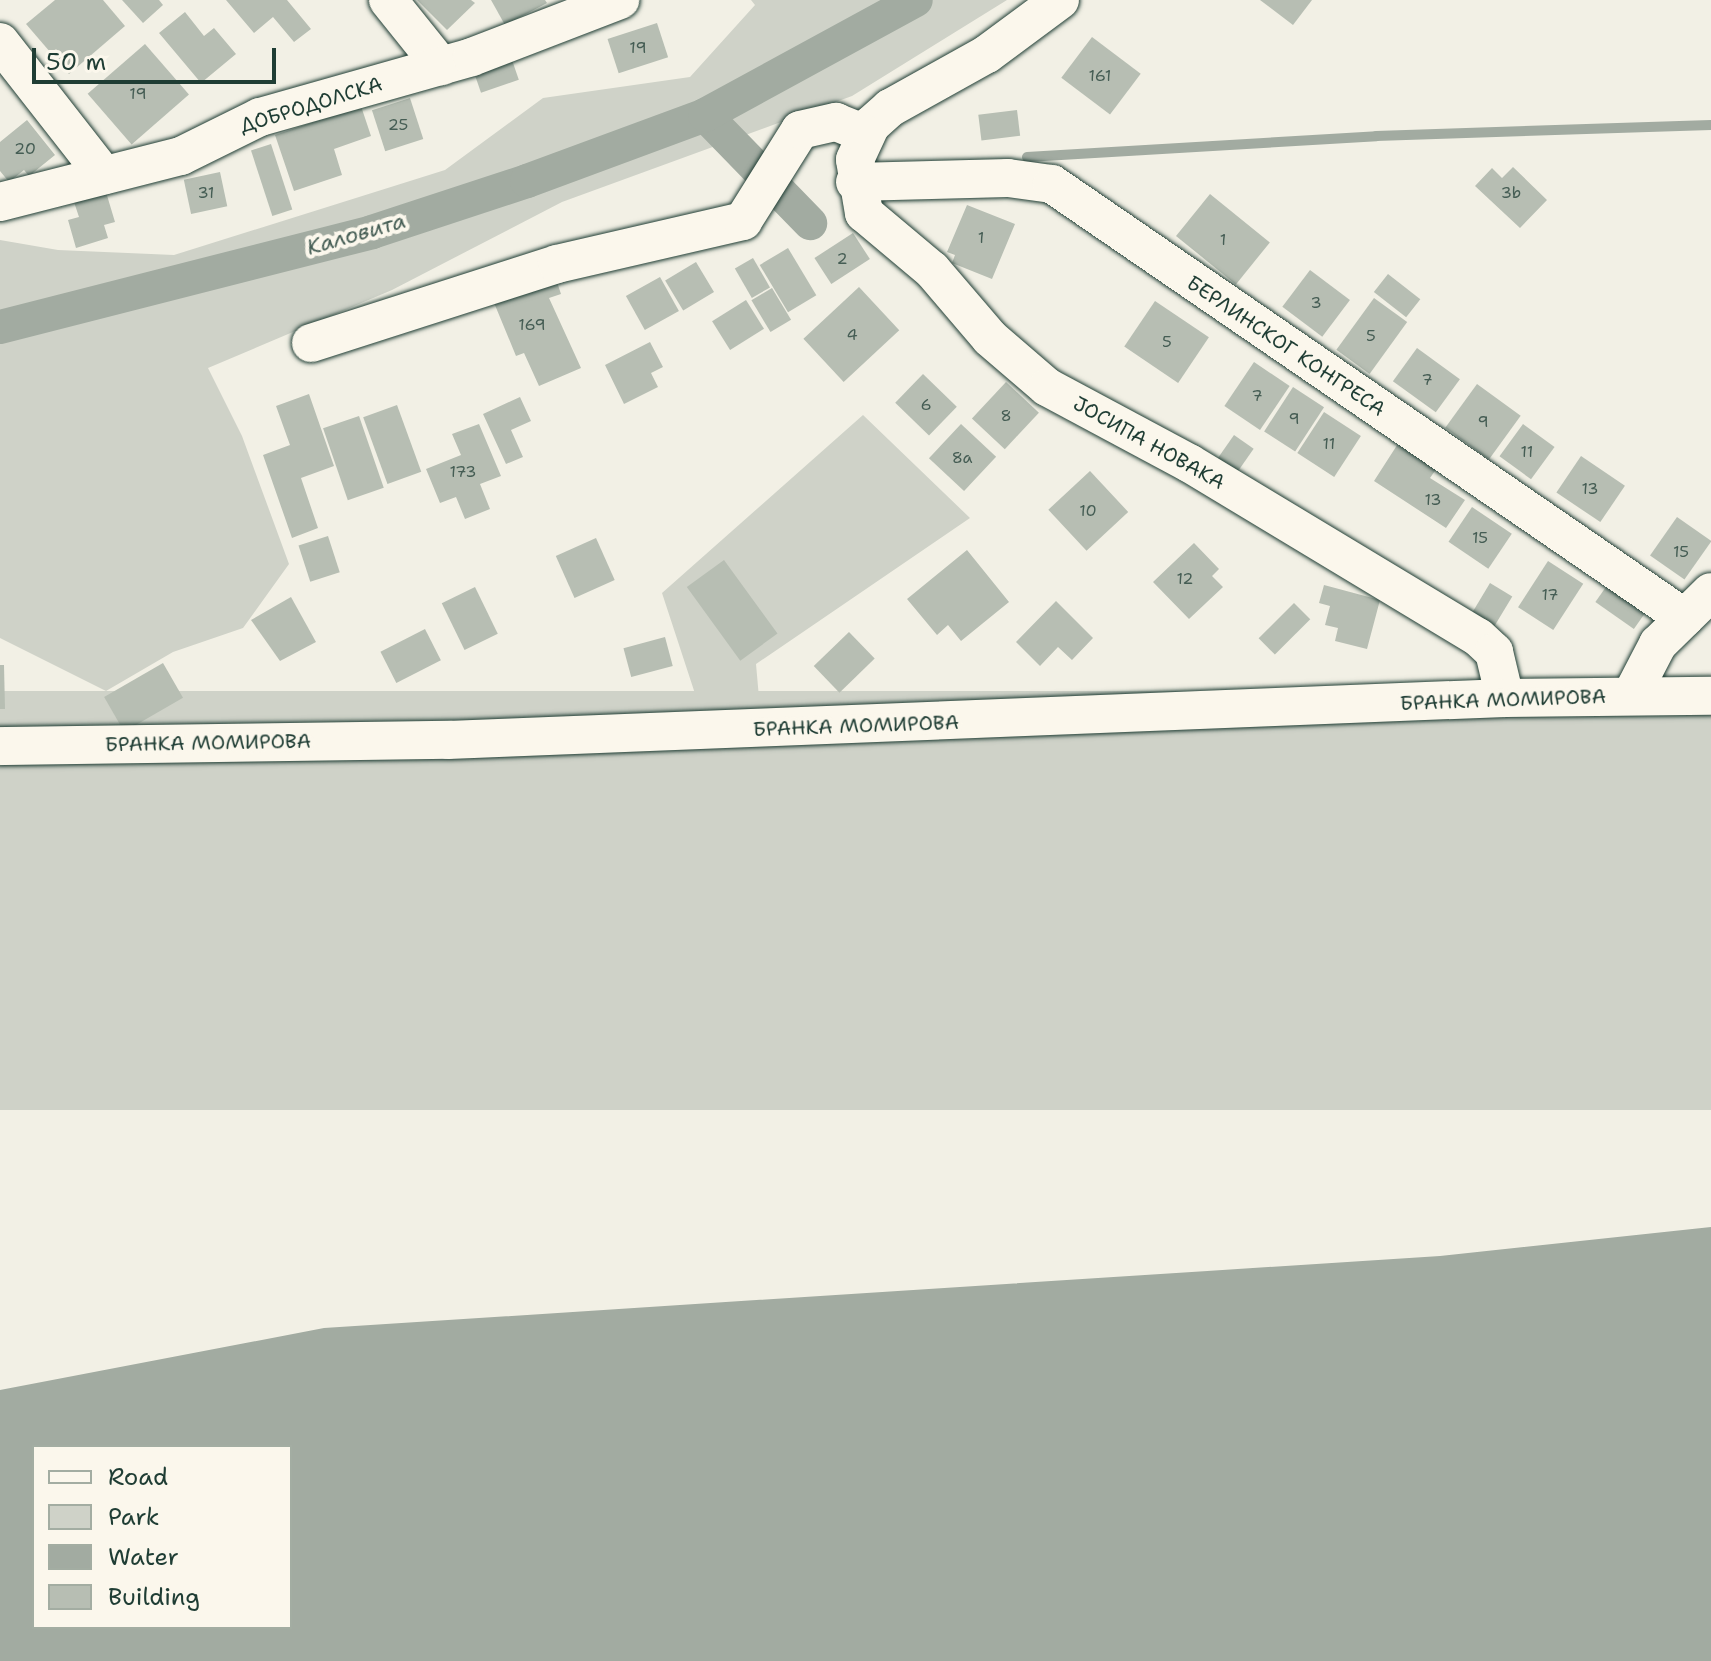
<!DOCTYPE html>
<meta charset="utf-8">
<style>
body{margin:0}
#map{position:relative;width:1711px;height:1661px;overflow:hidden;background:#f2f0e5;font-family:"Shantell Sans",sans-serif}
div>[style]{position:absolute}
.green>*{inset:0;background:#cfd2c8;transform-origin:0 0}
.water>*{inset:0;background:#a2aba1}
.stream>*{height:10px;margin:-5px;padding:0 5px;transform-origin:5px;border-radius:5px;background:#a2aba1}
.canal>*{height:34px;margin:-17px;padding:0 17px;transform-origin:17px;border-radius:17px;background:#a2aba1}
.building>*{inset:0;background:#b7beb3;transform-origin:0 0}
.roads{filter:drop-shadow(0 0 2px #1f3d34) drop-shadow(0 0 2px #1f3d34)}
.street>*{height:38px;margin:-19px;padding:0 19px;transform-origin:19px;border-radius:19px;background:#fbf7ec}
span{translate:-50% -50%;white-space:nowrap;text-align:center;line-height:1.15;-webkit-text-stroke:8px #fbf7ec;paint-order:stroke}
.number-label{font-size:16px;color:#455d54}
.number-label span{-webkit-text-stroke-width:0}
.street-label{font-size:20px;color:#1f3d34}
.water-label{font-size:22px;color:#465e55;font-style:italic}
.legend{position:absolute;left:32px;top:1445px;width:260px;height:184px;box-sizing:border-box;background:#fbf7ec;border:2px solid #a3ada2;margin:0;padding:10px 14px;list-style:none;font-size:24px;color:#1f3d34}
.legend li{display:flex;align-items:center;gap:16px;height:40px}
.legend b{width:40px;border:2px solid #a3ada2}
.scale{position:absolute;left:32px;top:48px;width:244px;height:36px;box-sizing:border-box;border:4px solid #1f3d34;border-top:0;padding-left:10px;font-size:24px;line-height:28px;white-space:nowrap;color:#1f3d34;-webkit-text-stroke:6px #fbf7ec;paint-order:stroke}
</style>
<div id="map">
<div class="green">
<i style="clip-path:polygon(751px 0,1007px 0,852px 96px,562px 202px,392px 290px,208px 368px,242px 436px,289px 564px,243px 628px,173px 652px,106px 691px,0 638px,0 240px,58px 250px,174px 255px,445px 170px,543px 98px,690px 77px,755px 5px)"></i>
<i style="clip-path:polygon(863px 415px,970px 518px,756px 664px,760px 709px,702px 715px,662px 593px)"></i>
<i style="left:1711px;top:691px;width:419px;height:1712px;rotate:90deg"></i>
</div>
<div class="water">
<i style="clip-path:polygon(evenodd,1711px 1227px,1711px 1661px,0 1661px,0 1390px,324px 1328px,1440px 1256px,1711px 1227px,34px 1447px,290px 1447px,290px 1627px,34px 1627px,34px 1447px)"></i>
</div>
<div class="stream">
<i style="left:1027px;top:157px;width:350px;rotate:-3.4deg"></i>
<i style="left:1376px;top:136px;width:335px;rotate:-1.9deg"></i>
</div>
<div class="canal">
<i style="left:705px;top:115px;width:151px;rotate:45.8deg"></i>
<i style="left:0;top:327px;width:384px;rotate:-14.3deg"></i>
<i style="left:372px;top:232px;width:163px;rotate:-18.2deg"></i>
<i style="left:527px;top:181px;width:190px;rotate:-20.3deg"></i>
<i style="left:705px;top:115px;width:240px;rotate:-28.6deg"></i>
</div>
<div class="building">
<i style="clip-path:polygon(55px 0,103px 0,125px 26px,69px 74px,26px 24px)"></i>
<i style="clip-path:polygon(122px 0,159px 0,163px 5px,143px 23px)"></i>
<i style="clip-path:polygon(226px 0,287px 0,311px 29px,294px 42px,273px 17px,254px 33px)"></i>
<i style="clip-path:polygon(417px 0,471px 0,475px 3px,447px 30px)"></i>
<i style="clip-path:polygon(491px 0,545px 0,547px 3px,505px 25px)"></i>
<i style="clip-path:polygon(1260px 0,1312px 0,1293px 25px)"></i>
<i style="clip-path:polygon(185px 12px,204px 36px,214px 28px,236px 54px,201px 83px,159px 33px)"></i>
<i style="left:657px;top:23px;width:36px;height:52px;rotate:72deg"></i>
<i style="left:1092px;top:37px;width:61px;height:51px;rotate:37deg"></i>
<i style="left:145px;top:44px;width:67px;height:76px;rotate:49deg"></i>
<i style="left:511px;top:57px;width:24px;height:40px;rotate:71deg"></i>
<i style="left:410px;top:98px;width:43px;height:40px;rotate:72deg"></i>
<i style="clip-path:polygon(361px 106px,371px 136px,334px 149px,342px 175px,294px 191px,275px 135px)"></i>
<i style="left:1017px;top:110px;width:26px;height:39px;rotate:83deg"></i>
<i style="clip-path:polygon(27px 120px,55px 155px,29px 176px,24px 170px,9px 182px,0 171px,0 142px)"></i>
<i style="left:271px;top:144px;width:69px;height:21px;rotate:72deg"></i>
<i style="clip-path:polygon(1513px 167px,1547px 200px,1520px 228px,1475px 186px,1492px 168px,1502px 178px)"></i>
<i style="left:220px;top:172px;width:35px;height:37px;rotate:78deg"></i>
<i style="clip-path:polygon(106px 192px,115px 222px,104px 225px,108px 238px,76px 248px,68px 220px,79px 217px,74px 202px)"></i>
<i style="left:1210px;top:194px;width:77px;height:54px;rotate:39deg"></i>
<i style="clip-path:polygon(967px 205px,1015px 224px,992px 279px,952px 263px,955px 255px,947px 252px)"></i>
<i style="left:853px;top:233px;width:31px;height:46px;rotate:57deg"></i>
<i style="left:788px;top:248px;width:55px;height:33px;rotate:59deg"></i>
<i style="left:753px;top:258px;width:34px;height:21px;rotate:60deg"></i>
<i style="left:696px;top:262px;width:35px;height:36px;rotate:59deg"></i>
<i style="clip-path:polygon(553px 270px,561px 294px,549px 298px,581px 368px,539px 386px,524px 353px,516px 356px,490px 293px)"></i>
<i style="left:1310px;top:270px;width:50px;height:46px;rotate:37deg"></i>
<i style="left:1388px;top:274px;width:41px;height:23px;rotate:38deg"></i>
<i style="left:660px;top:277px;width:39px;height:39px;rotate:61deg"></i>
<i style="left:859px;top:287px;width:59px;height:76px;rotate:47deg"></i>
<i style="left:772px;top:288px;width:37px;height:24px;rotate:59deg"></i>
<i style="left:1374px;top:298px;width:41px;height:64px;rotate:36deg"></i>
<i style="left:746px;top:300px;width:34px;height:40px;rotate:58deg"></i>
<i style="left:1155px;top:301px;width:65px;height:55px;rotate:34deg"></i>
<i style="clip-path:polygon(650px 342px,663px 367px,651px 373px,658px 387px,624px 404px,605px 365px)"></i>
<i style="left:1417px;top:348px;width:53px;height:41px;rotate:36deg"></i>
<i style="left:1254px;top:362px;width:43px;height:53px;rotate:34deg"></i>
<i style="left:923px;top:374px;width:47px;height:40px;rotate:44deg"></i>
<i style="left:1006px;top:382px;width:45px;height:50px;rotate:43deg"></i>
<i style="left:1477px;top:384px;width:54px;height:54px;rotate:36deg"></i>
<i style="left:1293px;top:387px;width:37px;height:53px;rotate:33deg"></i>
<i style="clip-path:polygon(309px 394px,334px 466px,301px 478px,318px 528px,292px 538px,263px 455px,290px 445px,276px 406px)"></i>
<i style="clip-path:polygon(520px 397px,531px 421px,511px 430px,523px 457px,506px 464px,483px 414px)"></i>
<i style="left:397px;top:405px;width:71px;height:36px;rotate:70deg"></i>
<i style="left:1324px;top:412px;width:44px;height:49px;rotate:33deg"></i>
<i style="left:359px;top:416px;width:76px;height:38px;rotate:71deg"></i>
<i style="clip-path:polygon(479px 424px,501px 476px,480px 484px,490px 509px,465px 519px,456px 497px,440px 503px,426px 469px,461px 455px,452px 434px)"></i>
<i style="left:961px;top:424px;width:48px;height:47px;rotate:43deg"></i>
<i style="left:1523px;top:424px;width:39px;height:40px;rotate:36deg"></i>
<i style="left:1234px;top:435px;width:24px;height:35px;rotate:35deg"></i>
<i style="clip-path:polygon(1401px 439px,1439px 465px,1430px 478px,1465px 500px,1446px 528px,1374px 481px)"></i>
<i style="left:1581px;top:456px;width:53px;height:44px;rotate:34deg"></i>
<i style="left:1090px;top:471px;width:56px;height:57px;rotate:47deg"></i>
<i style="left:1472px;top:507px;width:48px;height:42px;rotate:34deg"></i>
<i style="left:1677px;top:517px;width:42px;height:47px;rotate:35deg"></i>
<i style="left:328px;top:536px;width:38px;height:31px;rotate:72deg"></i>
<i style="left:596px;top:538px;width:46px;height:44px;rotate:66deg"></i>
<i style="clip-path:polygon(1194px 543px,1219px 569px,1212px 576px,1223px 587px,1189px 619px,1153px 582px)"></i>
<i style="clip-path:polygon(967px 550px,1009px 602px,961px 641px,948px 625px,937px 635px,907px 599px)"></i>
<i style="left:724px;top:560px;width:91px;height:46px;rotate:54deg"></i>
<i style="left:1548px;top:561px;width:42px;height:55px;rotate:33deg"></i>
<i style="left:1490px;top:583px;width:26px;height:39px;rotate:31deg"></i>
<i style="left:1608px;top:584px;width:47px;height:22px;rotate:35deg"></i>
<i style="clip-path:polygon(1324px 585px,1380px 600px,1367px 649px,1335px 641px,1338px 628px,1325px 625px,1330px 606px,1319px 603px)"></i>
<i style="left:475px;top:587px;width:52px;height:37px;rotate:64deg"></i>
<i style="clip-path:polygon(291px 597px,316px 642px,280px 661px,251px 620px)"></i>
<i style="clip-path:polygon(1056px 601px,1093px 638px,1072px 660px,1058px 647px,1040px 666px,1016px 642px)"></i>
<i style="left:1294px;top:603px;width:23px;height:50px;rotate:45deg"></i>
<i style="left:425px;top:629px;width:35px;height:50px;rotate:63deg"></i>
<i style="left:849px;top:632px;width:37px;height:49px;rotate:46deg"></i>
<i style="left:665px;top:637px;width:30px;height:43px;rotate:75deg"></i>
<i style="left:163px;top:663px;width:40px;height:68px;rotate:60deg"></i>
<i style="clip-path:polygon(0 665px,4px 665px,5px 709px,0 709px)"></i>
</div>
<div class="roads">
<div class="street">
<i style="left:388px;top:0;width:85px;rotate:51.2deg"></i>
<i style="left:1060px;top:0;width:91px;rotate:143.5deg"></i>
<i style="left:987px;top:54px;width:111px;rotate:150.9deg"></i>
<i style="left:890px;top:108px;width:25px;rotate:138deg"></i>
<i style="left:871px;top:125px;width:38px;rotate:115deg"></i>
<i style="left:855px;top:160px;width:54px;rotate:80.4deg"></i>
<i style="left:864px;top:213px;width:89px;rotate:40deg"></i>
<i style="left:932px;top:270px;width:89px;rotate:49.5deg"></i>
<i style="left:990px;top:338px;width:75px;rotate:40.7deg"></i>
<i style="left:1047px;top:387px;width:161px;rotate:28.2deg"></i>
<i style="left:1189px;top:463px;width:337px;rotate:31.1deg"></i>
<i style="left:1478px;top:637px;width:22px;rotate:43deg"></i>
<i style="left:1494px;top:652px;width:47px;rotate:76.6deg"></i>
<i style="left:0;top:42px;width:169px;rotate:52deg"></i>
<i style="left:855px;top:182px;width:153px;rotate:-1.5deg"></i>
<i style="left:1008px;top:178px;width:44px;rotate:7.8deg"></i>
<i style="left:1052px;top:184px;width:767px;rotate:34.44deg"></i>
<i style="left:0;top:202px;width:187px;rotate:-14.3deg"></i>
<i style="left:181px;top:156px;width:88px;rotate:-26.3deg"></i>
<i style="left:260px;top:117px;width:220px;rotate:-15.8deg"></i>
<i style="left:472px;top:57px;width:159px;rotate:-21.1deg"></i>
<i style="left:311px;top:343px;width:258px;rotate:-17.8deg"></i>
<i style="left:557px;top:264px;width:191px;rotate:-13deg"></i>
<i style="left:743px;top:221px;width:107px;rotate:-57.9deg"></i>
<i style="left:800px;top:130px;width:37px;rotate:-13deg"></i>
<i style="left:836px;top:122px;width:31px;rotate:22deg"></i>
<i style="left:1631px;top:696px;width:59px;rotate:-62.6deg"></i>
<i style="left:1658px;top:644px;width:74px;rotate:-44.5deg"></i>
<i style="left:0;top:746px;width:448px;rotate:-0.8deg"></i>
<i style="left:448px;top:740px;width:1058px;rotate:-2.28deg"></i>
<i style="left:1505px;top:698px;width:206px;rotate:-0.6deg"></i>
</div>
</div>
<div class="number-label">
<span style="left:638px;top:48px">19</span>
<span style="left:1100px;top:76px">161</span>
<span style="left:138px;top:94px">19</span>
<span style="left:398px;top:125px">25</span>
<span style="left:25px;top:149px">20</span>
<span style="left:206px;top:193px">31</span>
<span style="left:1511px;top:193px">3b</span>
<span style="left:981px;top:238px">1</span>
<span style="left:1223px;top:240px">1</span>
<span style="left:842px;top:259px">2</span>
<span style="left:1316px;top:303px">3</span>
<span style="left:532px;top:325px">169</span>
<span style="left:852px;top:335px">4</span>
<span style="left:1371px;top:336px">5</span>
<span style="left:1167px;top:342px">5</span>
<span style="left:1427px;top:380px">7</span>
<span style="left:1257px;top:396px">7</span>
<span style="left:926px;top:405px">6</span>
<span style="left:1006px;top:416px">8</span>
<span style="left:1294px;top:419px">9</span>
<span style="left:1483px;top:422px">9</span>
<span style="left:1329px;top:444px">11</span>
<span style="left:1527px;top:452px">11</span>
<span style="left:962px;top:458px">8a</span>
<span style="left:463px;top:472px">173</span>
<span style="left:1590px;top:489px">13</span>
<span style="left:1433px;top:500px">13</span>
<span style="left:1088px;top:511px">10</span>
<span style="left:1480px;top:538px">15</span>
<span style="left:1681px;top:552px">15</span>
<span style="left:1185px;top:579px">12</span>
<span style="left:1550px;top:595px">17</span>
</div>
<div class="street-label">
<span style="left:311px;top:105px;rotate:-17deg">ДОБРОДОЛСКА</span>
<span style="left:1286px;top:346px;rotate:34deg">БЕРЛИНСКОГ КОНГРЕСА</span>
<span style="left:1149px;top:443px;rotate:29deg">ЈОСИПА НОВАКА</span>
<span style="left:1503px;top:700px;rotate:-2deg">БРАНКА МОМИРОВА</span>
<span style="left:856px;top:726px;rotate:-2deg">БРАНКА МОМИРОВА</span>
<span style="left:208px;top:743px;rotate:-1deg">БРАНКА МОМИРОВА</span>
</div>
<div class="water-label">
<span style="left:356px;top:234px;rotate:-16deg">Каловита</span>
</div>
<ul class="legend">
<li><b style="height:10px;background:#fbf7ec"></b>Road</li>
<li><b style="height:22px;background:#cfd2c8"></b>Park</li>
<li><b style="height:22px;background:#a2aba1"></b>Water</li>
<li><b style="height:22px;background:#b7beb3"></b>Building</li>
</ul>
<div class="scale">50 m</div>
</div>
